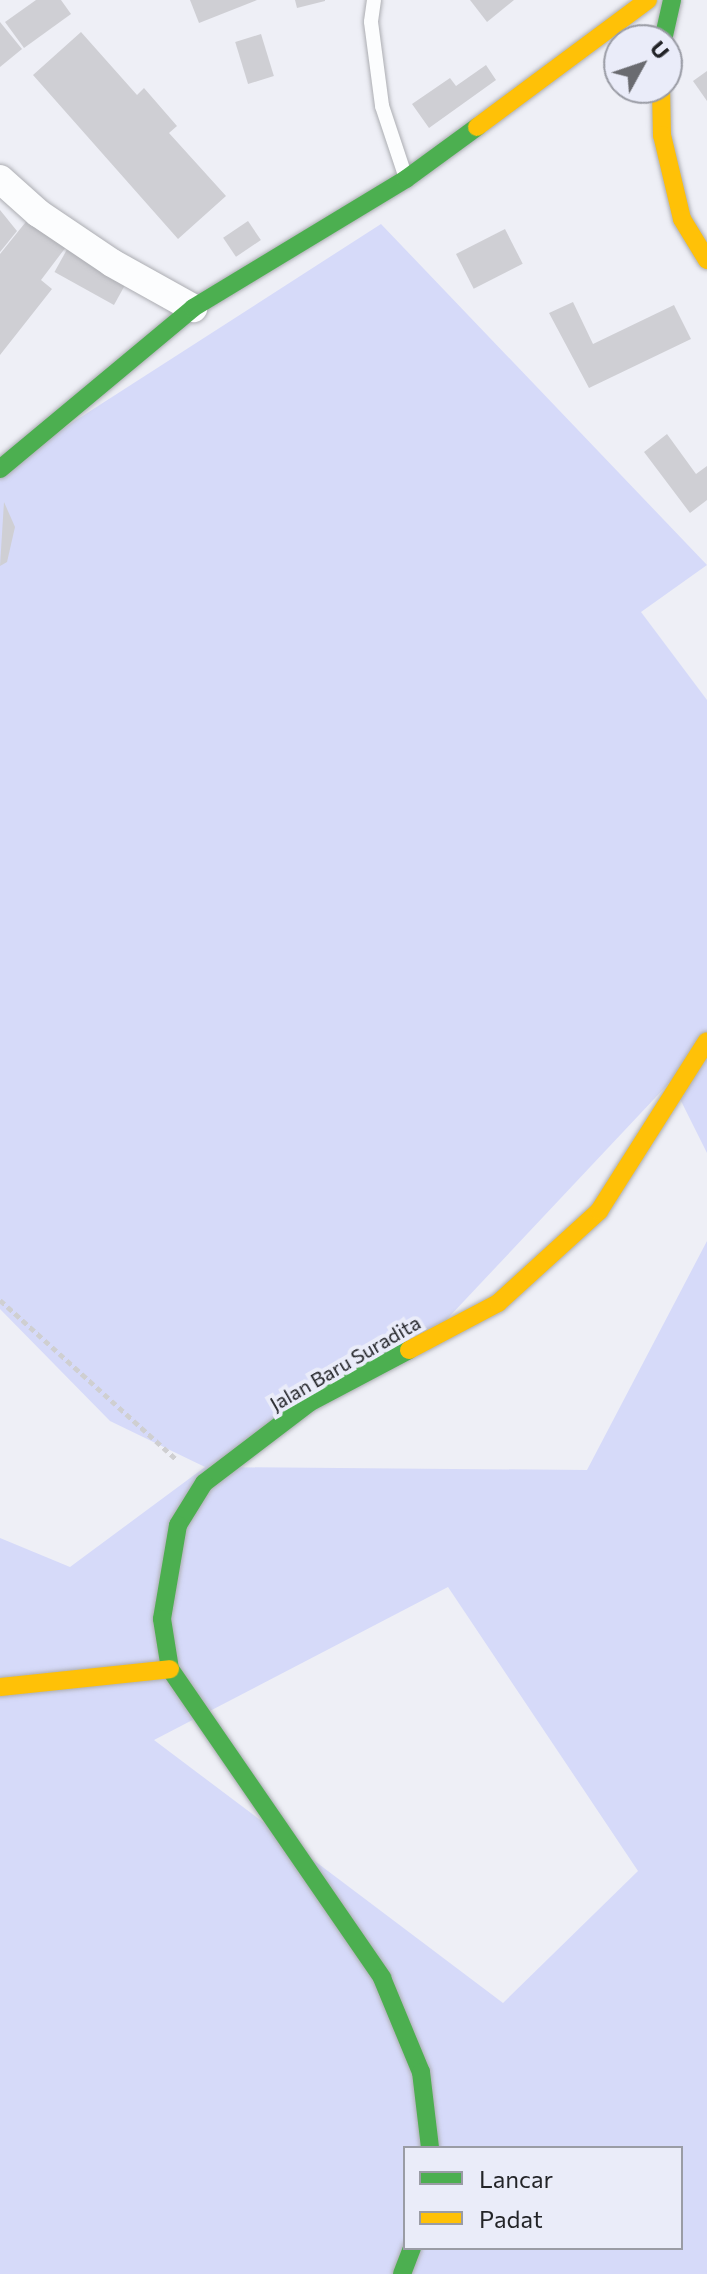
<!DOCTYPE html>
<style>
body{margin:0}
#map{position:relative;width:707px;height:2274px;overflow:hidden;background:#eeeff6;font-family:Commissioner,sans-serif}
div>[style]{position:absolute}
.green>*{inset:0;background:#d6daf9}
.building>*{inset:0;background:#cfcfd4;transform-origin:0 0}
.path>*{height:5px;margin-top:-2.5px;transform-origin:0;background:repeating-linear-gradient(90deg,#cfcfd1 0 6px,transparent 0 10px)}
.roads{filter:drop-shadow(0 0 2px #acadb2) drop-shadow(0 0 2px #acadb2)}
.lane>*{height:14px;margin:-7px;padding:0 7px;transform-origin:7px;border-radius:7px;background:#fcfdfe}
.street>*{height:28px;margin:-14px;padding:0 14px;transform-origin:14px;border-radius:14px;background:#fcfdfe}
.fast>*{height:18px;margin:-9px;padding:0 9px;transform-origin:9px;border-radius:9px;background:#4caf50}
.slow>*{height:18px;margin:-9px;padding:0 9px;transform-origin:9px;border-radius:9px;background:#ffc107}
span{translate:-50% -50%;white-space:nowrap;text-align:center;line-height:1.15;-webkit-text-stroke:8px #eaecf9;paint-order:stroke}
.street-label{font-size:20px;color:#232428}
.legend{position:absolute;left:403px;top:2146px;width:280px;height:104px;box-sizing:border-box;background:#eaecf9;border:2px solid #9a9ca5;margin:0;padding:10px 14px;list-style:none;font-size:24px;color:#232428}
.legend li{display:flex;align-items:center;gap:16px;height:40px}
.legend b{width:40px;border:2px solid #9a9ca5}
.north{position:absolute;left:603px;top:24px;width:80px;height:80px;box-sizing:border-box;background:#eaecf9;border:2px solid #9a9ca5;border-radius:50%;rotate:50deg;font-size:22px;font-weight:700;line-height:32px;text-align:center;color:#232428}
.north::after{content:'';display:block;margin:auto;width:28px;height:36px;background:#6a6b70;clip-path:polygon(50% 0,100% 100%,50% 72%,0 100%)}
</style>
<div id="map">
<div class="green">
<i style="clip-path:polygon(evenodd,381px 224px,707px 565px,641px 612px,707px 700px,707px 1153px,671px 1081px,433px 1334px,208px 1467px,587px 1470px,707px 1241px,707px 2274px,0 2274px,0 1538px,70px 1567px,205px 1467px,110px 1421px,0 1309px,0 469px,381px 224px,448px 1587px,638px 1871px,503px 2003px,154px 1740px,448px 1587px,381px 224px,405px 2148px,681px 2148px,681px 2248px,405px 2248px,405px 2148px)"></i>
</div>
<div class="building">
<i style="clip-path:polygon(36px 0,61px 0,71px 14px,24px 48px,5px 22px)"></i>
<i style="clip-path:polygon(190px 0,257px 0,199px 23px)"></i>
<i style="clip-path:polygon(295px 0,325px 0,325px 1px,297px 8px)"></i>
<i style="clip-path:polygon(470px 0,514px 0,487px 22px)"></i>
<i style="clip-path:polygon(0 22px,22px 49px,0 67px)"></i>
<i style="clip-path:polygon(81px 32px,137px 95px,144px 88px,177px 126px,169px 133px,226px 196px,178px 239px,33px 75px)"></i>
<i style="left:261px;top:34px;width:44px;height:27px;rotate:73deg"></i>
<i style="clip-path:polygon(486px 65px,496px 80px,429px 128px,412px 104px,450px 78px,456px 86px)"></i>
<i style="clip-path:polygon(707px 71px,707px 101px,693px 81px)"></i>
<i style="clip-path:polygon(0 210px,17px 231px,0 252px)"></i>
<i style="clip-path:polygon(29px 218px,66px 247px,41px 280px,52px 289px,0 355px,0 254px)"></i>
<i style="left:248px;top:221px;width:23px;height:30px;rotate:56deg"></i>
<i style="left:505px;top:229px;width:39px;height:55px;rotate:63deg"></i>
<i style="left:70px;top:244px;width:68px;height:32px;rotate:29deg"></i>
<i style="clip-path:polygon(573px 302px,593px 344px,674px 305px,691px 339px,589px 388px,549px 313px)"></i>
<i style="clip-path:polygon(667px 434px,696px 474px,707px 466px,707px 500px,690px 513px,644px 452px)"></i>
<i style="clip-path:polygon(4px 502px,15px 527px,7px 562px,0 566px)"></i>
</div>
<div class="path">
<i style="left:0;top:1300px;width:239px;rotate:42.1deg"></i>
</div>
<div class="roads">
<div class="lane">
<i style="left:374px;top:0;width:22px;rotate:98deg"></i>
<i style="left:371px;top:22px;width:85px;rotate:82.5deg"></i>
<i style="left:382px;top:106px;width:73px;rotate:71.6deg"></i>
</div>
<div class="street">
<i style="left:0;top:179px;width:51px;rotate:41.8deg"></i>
<i style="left:38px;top:213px;width:89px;rotate:34deg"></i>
<i style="left:112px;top:263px;width:93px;rotate:29.1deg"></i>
</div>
<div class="fast">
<i style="left:663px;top:40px;width:41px;rotate:-77.3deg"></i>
<i style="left:0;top:469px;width:251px;rotate:-39.8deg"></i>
<i style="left:193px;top:308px;width:249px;rotate:-31.2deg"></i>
<i style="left:406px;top:179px;width:88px;rotate:-36.2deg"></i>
<i style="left:409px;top:1350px;width:113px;rotate:152.1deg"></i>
<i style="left:309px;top:1403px;width:132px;rotate:142.7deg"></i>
<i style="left:204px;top:1483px;width:49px;rotate:121.8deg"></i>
<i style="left:178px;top:1525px;width:95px;rotate:99.7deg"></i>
<i style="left:162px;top:1619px;width:51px;rotate:80.9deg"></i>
<i style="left:170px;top:1669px;width:375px;rotate:55.5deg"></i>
<i style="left:382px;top:1978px;width:102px;rotate:67.5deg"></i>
<i style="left:421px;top:2072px;width:77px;rotate:83.2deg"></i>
<i style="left:402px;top:2274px;width:28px;rotate:-69deg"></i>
</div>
<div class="slow">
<i style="left:661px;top:88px;width:47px;rotate:88.8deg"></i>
<i style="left:662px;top:135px;width:86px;rotate:76.6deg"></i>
<i style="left:682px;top:219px;width:48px;rotate:58.6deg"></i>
<i style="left:477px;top:127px;width:213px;rotate:-36.6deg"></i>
<i style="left:409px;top:1350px;width:101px;rotate:-27.8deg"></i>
<i style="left:498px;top:1303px;width:137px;rotate:-42.3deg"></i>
<i style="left:599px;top:1211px;width:201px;rotate:-57.6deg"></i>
<i style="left:0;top:1687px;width:171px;rotate:-6deg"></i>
</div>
</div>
<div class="street-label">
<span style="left:345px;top:1363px;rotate:-30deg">Jalan Baru Suradita</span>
</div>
<ul class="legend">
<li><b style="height:10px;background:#4caf50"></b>Lancar</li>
<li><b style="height:10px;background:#ffc107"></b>Padat</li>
</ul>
<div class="north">U</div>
</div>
